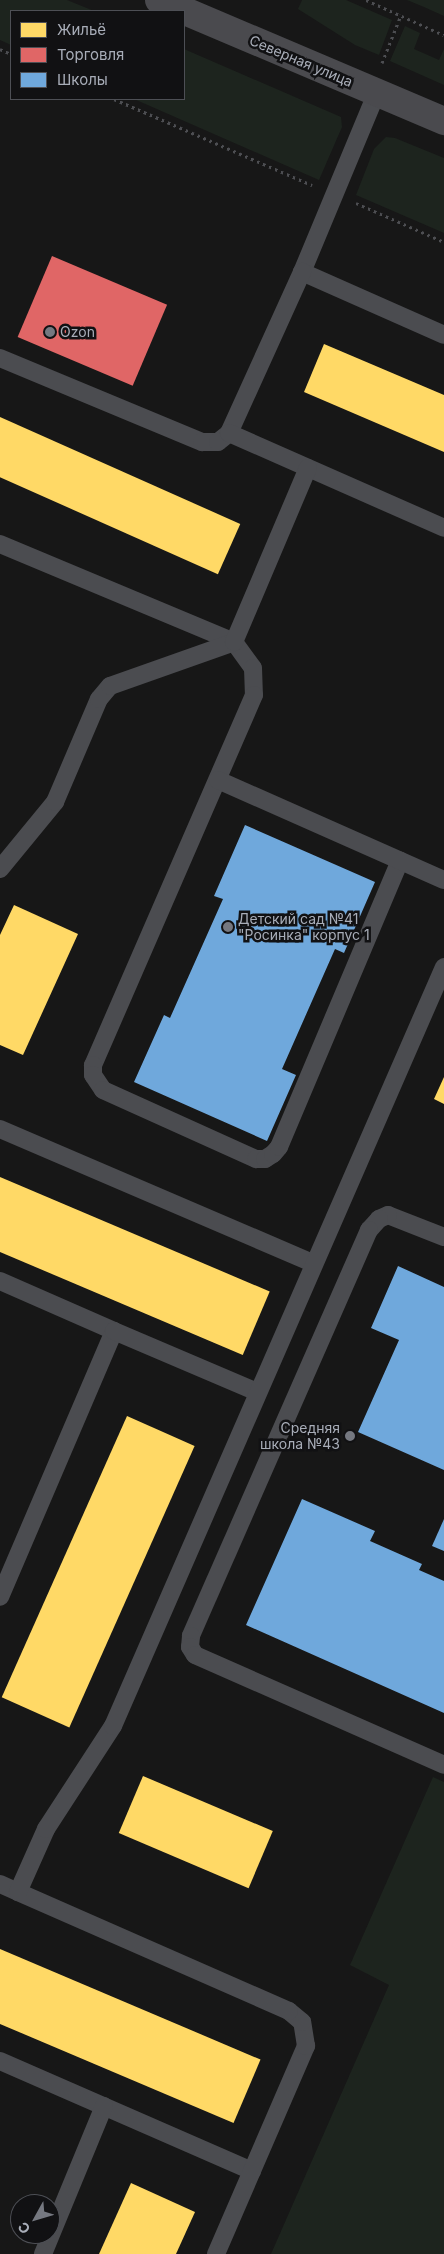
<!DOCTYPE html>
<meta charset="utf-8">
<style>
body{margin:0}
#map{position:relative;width:444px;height:2254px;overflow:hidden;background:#171717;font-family:Inter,sans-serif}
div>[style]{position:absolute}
.green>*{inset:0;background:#1d241e}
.homes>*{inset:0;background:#ffd966;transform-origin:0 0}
.shops>*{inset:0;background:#e06666;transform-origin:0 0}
.schools>*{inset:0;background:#6fa8dc}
.path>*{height:3px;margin-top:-1.5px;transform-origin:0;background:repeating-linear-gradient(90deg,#4d4e52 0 2.5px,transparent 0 6.5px)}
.service>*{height:18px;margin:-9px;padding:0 9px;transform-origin:9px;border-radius:9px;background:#4b4c50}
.secondary>*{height:28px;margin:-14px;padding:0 14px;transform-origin:14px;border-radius:14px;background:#4a4a4e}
.dots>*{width:14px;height:14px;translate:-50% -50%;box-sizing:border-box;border:2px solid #111113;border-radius:50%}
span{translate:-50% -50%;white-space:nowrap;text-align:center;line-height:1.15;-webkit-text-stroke:5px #111113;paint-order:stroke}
.street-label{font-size:14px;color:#a8adb8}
.poi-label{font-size:14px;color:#a8adb8}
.left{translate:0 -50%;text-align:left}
.right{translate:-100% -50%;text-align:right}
.legend{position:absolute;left:10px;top:10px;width:175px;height:90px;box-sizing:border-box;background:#111113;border:1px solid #4d4f55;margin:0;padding:6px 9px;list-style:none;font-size:15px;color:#a8adb8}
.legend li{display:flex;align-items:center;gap:10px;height:25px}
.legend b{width:25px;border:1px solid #4d4f55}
.north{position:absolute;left:10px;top:2194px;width:50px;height:50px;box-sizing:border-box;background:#111113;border:1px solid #4d4f55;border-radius:50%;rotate:231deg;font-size:14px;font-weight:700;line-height:20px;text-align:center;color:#a8adb8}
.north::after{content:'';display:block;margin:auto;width:18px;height:22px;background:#757880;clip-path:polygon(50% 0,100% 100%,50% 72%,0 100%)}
</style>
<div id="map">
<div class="green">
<i style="clip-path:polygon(0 0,67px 0,94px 11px,11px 11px,11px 45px,0 40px)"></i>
<i style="clip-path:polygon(302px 0,346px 0,392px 20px,379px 55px,355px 45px,298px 9px)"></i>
<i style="clip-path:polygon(407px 0,444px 0,444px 16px,424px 7px)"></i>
<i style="clip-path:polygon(405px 26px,420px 33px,414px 49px,439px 60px,444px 49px,444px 85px,390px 61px)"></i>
<i style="clip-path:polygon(184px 49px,341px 117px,342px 127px,319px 180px,134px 99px,184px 99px)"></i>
<i style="clip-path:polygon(386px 137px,395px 138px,444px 158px,444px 233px,356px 195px,374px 149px)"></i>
<i style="clip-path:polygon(433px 1777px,444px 1782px,444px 2254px,271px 2254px,389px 1985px,350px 1965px)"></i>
</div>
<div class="homes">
<i style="clip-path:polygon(324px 344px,444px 395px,444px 452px,304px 392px)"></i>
<i style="left:0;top:417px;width:263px;height:55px;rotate:24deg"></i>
<i style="clip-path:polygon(14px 905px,78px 934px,23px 1055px,0 1045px,0 935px)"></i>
<i style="clip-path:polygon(444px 1077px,444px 1104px,434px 1099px)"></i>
<i style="left:0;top:1177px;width:293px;height:69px;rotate:23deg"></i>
<i style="left:127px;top:1416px;width:74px;height:308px;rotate:24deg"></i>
<i style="left:143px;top:1776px;width:141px;height:62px;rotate:23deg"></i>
<i style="left:0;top:1949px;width:283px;height:69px;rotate:23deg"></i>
<i style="clip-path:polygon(131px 2183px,195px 2212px,176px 2254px,99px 2254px)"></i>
</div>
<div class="shops">
<i style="left:52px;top:256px;width:125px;height:88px;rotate:23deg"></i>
</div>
<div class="schools">
<i style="clip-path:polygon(245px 825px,375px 882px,344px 953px,335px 949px,282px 1069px,296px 1075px,267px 1141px,134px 1082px,164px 1015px,170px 1018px,223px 899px,214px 896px)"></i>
<i style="clip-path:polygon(398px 1266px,444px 1287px,444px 1470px,358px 1432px,399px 1340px,371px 1328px)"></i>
<i style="clip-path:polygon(302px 1499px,375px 1531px,370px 1541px,422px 1564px,419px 1570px,444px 1581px,444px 1713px,246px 1625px)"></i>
<i style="clip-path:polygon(444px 1519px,444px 1551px,432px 1546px)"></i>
</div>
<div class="path">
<i style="left:366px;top:0;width:85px;rotate:24.2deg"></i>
<i style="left:0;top:49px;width:12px;rotate:24deg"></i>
<i style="left:382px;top:63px;width:52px;rotate:-68.4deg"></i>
<i style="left:114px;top:99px;width:216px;rotate:23.5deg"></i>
<i style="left:356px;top:203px;width:96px;rotate:23.9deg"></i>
</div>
<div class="service">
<i style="left:377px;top:92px;width:195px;rotate:112.6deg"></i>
<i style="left:302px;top:272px;width:155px;rotate:23.9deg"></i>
<i style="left:0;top:358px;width:219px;rotate:22.6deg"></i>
<i style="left:202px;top:442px;width:16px"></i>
<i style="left:218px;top:442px;width:14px;rotate:-39deg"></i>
<i style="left:229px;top:433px;width:177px;rotate:-65.6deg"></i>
<i style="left:229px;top:433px;width:235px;rotate:23.8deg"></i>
<i style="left:0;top:544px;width:254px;rotate:22.7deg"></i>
<i style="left:234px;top:642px;width:32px;rotate:54deg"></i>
<i style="left:253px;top:668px;width:27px;rotate:88deg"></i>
<i style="left:254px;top:695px;width:404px;rotate:113.5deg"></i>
<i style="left:93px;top:1065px;width:10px;rotate:90deg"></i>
<i style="left:93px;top:1075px;width:18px;rotate:56deg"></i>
<i style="left:103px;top:1090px;width:168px;rotate:24.3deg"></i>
<i style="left:256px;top:1159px;width:9px"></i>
<i style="left:265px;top:1159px;width:9px;rotate:-32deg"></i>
<i style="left:273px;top:1154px;width:9px;rotate:-49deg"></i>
<i style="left:279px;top:1147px;width:311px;rotate:-67.1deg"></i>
<i style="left:218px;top:780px;width:247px;rotate:23.9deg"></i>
<i style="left:0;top:869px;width:87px;rotate:-50.6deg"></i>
<i style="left:55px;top:802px;width:112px;rotate:-66.9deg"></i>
<i style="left:99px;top:699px;width:17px;rotate:-50deg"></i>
<i style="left:110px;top:686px;width:132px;rotate:-19.5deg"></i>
<i style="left:234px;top:642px;width:189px;rotate:-67deg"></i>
<i style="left:0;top:1129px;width:340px;rotate:23.2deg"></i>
<i style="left:444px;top:1237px;width:60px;rotate:-158.6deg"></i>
<i style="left:388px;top:1215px;width:10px;rotate:156deg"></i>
<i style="left:379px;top:1219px;width:15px;rotate:132deg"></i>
<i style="left:369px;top:1230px;width:443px;rotate:113.7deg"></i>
<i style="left:191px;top:1636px;width:11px;rotate:95deg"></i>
<i style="left:190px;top:1647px;width:9px;rotate:58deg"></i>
<i style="left:195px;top:1655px;width:272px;rotate:23.8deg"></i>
<i style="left:0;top:1281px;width:124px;rotate:23.7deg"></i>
<i style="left:114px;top:1331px;width:289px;rotate:113.2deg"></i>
<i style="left:114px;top:1331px;width:155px;rotate:23.1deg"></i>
<i style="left:0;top:1884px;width:20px;rotate:24deg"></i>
<i style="left:0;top:2061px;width:275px;rotate:23.6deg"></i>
<i style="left:43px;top:2254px;width:160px;rotate:-67.6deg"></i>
<i style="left:216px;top:2254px;width:227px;rotate:-66.6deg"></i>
<i style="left:306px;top:2046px;width:24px;rotate:-99deg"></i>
<i style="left:302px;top:2022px;width:17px;rotate:-140deg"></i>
<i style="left:289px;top:2011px;width:296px;rotate:-156.3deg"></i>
<i style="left:18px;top:1892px;width:69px;rotate:-66deg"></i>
<i style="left:46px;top:1829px;width:123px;rotate:-57deg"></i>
<i style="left:113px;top:1726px;width:828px;rotate:-66.44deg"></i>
</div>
<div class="secondary">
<i style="left:159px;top:0;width:310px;rotate:23deg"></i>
</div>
<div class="dots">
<i style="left:50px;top:332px;background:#757880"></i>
<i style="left:228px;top:927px;background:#757880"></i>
<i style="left:350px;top:1436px;background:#757880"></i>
</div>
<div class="street-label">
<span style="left:301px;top:61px;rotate:23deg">Северная улица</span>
</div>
<div class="poi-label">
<span class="left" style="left:60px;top:332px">Ozon</span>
<span class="left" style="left:238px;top:927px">Детский сад №41<br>"Росинка" корпус 1</span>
<span class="right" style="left:340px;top:1436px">Средняя<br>школа №43</span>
</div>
<ul class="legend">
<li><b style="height:14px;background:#ffd966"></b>Жильё</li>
<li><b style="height:14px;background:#e06666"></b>Торговля</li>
<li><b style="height:14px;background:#6fa8dc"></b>Школы</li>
</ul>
<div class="north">С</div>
</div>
